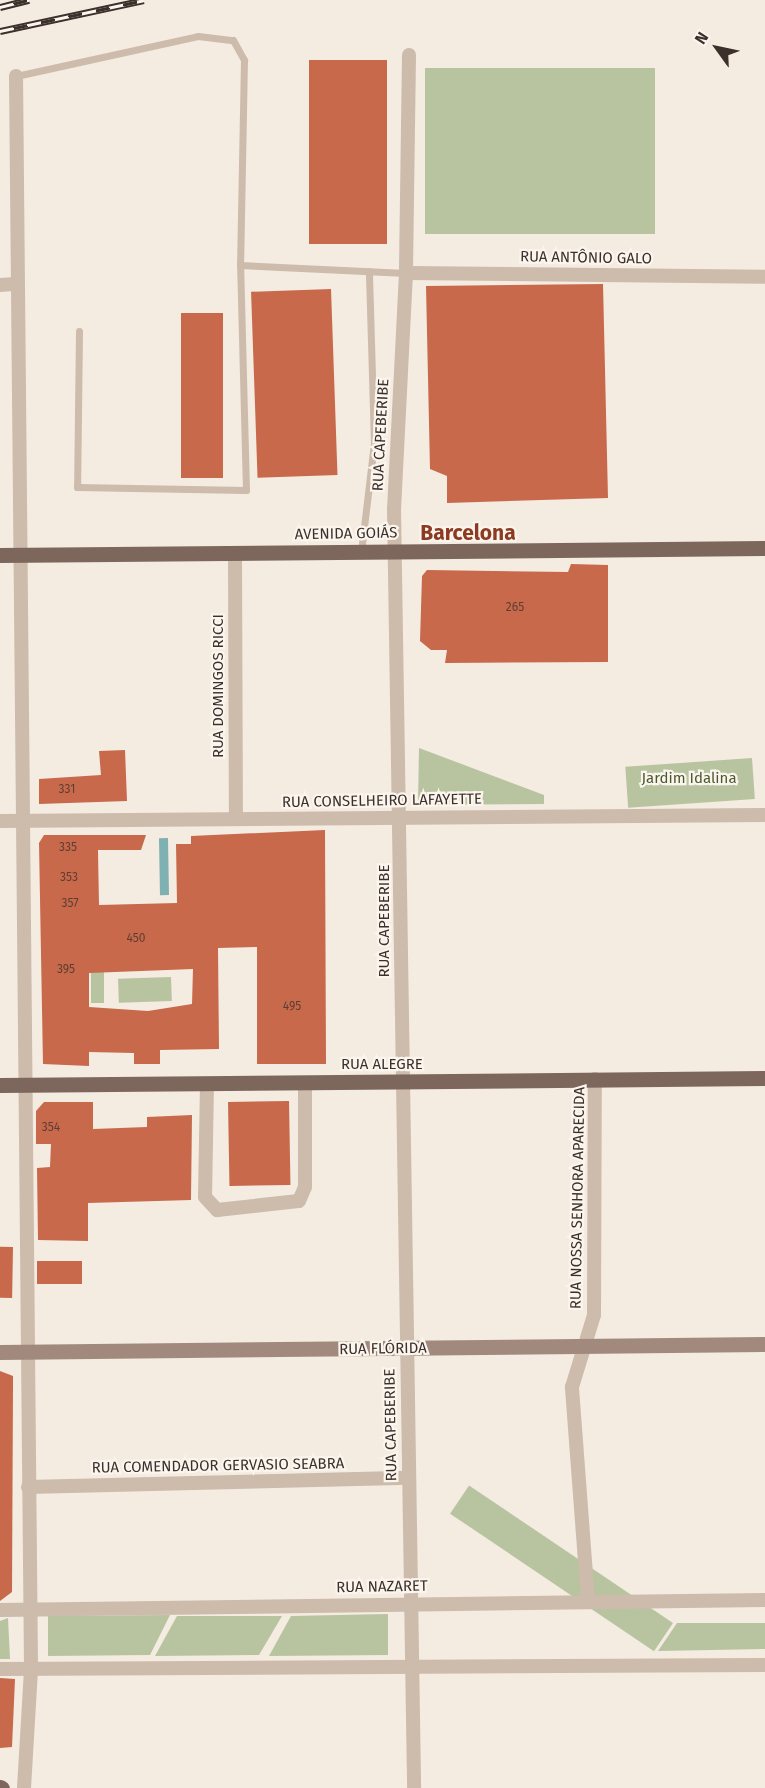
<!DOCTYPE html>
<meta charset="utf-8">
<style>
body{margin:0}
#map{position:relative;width:765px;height:1788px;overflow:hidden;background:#f4ebe1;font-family:"Fira Sans",sans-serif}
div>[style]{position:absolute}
.green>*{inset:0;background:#b8c4a0;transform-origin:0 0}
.water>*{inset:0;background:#7fb0b2;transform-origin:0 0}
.building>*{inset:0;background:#c8694b;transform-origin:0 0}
.lane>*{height:7px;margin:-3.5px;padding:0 3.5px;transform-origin:3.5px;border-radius:3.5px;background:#cdbbac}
.street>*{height:14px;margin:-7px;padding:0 7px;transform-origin:7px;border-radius:7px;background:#cdbbac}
.secondary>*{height:15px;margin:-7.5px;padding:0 7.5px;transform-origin:7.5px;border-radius:7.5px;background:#a18a7d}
.primary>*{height:15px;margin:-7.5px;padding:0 7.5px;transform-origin:7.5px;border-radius:7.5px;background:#7d675c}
.rail>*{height:7px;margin-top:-3.5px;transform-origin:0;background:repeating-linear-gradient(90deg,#fbf5ee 0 14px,#3b302b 0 28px);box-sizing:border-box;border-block:2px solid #3b302b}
span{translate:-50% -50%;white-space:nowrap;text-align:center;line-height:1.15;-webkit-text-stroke:4.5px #fbf5ee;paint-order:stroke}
.number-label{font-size:12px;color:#5e3e33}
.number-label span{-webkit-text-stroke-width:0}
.street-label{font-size:15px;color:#3b302b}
.park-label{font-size:15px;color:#4a5a2e}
.district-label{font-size:21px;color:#8c3b22;font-weight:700}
.north{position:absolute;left:687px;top:18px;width:60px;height:60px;-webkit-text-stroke:4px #fbf5ee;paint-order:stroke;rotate:303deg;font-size:16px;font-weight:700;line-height:24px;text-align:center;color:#3b302b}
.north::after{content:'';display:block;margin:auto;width:21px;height:27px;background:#3b302b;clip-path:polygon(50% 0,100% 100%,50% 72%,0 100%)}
</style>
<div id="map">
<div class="green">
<i style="left:425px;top:68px;width:230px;height:166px"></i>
<i style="clip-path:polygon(419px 748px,544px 795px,544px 804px,418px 805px)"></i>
<i style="left:752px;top:758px;width:41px;height:127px;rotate:86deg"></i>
<i style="left:91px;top:962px;width:13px;height:41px"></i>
<i style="left:171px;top:977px;width:24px;height:53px;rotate:88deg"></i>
<i style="clip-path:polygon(388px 1614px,388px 1655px,269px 1656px,291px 1616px)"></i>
<i style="clip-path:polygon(170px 1615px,150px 1655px,48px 1656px,48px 1616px)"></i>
<i style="clip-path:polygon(177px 1616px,282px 1616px,259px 1655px,155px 1656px)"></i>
<i style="clip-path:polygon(8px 1618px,10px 1659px,0 1659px,0 1621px)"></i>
<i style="left:673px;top:1623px;width:34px;height:246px;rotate:124deg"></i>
<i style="clip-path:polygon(677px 1623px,765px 1623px,765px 1649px,658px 1651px)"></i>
</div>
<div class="water">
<i style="left:168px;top:838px;width:57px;height:9px;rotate:89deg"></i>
</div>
<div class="building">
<i style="left:309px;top:60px;width:78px;height:184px"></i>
<i style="clip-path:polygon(603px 284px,608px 498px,447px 503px,447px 476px,430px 469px,426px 286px)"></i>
<i style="left:331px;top:289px;width:186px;height:80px;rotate:88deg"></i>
<i style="left:181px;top:313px;width:42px;height:165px"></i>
<i style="clip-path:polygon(571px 564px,608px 565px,608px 662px,445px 663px,447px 650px,431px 650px,420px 641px,422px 576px,427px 570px,568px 572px)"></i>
<i style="clip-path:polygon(125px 750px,127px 801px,39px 804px,39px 779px,101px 775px,99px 751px)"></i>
<i style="clip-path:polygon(evenodd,325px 830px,326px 1064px,257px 1064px,257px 947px,218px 948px,219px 1049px,160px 1050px,160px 1064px,134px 1064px,134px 1053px,89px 1052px,89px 1066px,43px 1064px,39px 843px,44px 835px,146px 835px,141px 850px,98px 850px,99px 905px,177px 903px,176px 844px,191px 844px,191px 836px,325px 830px,193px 969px,192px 1004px,148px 1011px,89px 1007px,89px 973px,193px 969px)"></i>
<i style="left:289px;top:1101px;width:84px;height:61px;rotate:89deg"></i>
<i style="clip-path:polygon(44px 1102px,93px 1102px,93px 1129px,147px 1127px,147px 1117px,192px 1115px,191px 1200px,88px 1203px,88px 1241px,38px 1240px,37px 1168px,50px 1167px,51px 1144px,36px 1144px,36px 1111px)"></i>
<i style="left:13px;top:1247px;width:51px;height:13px;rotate:91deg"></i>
<i style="left:82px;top:1261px;width:23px;height:45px;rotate:90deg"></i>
<i style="clip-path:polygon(0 1371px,13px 1376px,13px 1386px,12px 1592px,0 1601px)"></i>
<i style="clip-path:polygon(0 1678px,15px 1679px,12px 1747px,0 1748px)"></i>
</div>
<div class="lane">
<i style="left:16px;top:76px;width:186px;rotate:-12.4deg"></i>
<i style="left:198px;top:36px;width:35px;rotate:7deg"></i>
<i style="left:233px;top:40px;width:23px;rotate:61deg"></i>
<i style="left:244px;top:60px;width:205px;rotate:91.1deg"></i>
<i style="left:240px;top:265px;width:166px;rotate:2.8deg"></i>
<i style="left:79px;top:331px;width:156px;rotate:90.7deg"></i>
<i style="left:77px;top:487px;width:169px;rotate:1deg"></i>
<i style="left:246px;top:490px;width:225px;rotate:-91.5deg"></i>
<i style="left:361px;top:552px;width:110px;rotate:-83.2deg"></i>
<i style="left:374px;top:443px;width:172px;rotate:-91.7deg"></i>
</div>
<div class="street">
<i style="left:409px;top:55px;width:218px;rotate:90.8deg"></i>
<i style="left:406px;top:273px;width:235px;rotate:92.9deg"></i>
<i style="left:394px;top:508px;width:1280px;rotate:89.1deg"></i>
<i style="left:16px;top:76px;width:1594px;rotate:89.46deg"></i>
<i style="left:31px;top:1670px;width:118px;rotate:93.4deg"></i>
<i style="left:406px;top:273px;width:359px;rotate:0.6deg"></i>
<i style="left:0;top:285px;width:16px;rotate:-4deg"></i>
<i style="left:235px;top:553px;width:266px;rotate:89.8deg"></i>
<i style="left:0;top:821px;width:765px;rotate:-0.45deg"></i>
<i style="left:207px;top:1084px;width:113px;rotate:91deg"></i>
<i style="left:205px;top:1197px;width:18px;rotate:47deg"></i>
<i style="left:217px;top:1210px;width:82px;rotate:-6.3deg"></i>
<i style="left:299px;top:1201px;width:15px;rotate:-67deg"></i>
<i style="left:305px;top:1187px;width:104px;rotate:-90deg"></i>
<i style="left:28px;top:1487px;width:381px;rotate:-1.4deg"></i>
<i style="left:588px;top:1601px;width:215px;rotate:-94.3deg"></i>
<i style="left:572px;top:1387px;width:75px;rotate:-73deg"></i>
<i style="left:594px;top:1315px;width:236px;rotate:-89.8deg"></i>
<i style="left:0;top:1610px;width:765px;rotate:-0.75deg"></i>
<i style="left:0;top:1669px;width:765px;rotate:-0.3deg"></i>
</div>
<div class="secondary">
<i style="left:0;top:1352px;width:765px;rotate:-0.6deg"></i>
</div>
<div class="primary">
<i style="left:0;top:555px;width:765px;rotate:-0.52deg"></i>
<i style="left:0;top:1085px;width:765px;rotate:-0.52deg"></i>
<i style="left:0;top:1787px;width:2px;rotate:27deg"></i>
</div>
<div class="rail">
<i style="left:0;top:7px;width:30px;rotate:-14deg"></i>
<i style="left:0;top:31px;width:147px;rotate:-12.1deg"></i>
</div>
<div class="number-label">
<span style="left:515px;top:608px">265</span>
<span style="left:67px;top:790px">331</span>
<span style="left:68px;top:848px">335</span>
<span style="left:69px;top:878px">353</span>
<span style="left:70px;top:904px">357</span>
<span style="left:136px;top:939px">450</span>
<span style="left:66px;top:970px">395</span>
<span style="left:292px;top:1007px">495</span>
<span style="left:51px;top:1128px">354</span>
</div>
<div class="street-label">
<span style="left:586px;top:258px;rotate:1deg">RUA ANTÔNIO GALO</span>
<span style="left:381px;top:435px;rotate:-87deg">RUA CAPEBERIBE</span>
<span style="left:346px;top:534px;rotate:-1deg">AVENIDA GOIÁS</span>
<span style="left:219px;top:686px;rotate:-90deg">RUA DOMINGOS RICCI</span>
<span style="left:382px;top:801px;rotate:-1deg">RUA CONSELHEIRO LAFAYETTE</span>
<span style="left:385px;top:921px;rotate:-90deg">RUA CAPEBERIBE</span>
<span style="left:382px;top:1065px">RUA ALEGRE</span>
<span style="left:578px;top:1198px;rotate:-89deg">RUA NOSSA SENHORA APARECIDA</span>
<span style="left:383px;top:1349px;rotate:-1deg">RUA FLÓRIDA</span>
<span style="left:391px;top:1425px;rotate:-91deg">RUA CAPEBERIBE</span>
<span style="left:218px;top:1466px;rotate:-1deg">RUA COMENDADOR GERVASIO SEABRA</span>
<span style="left:382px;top:1587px;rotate:-1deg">RUA NAZARET</span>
</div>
<div class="park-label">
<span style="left:689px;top:779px">Jardim Idalina</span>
</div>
<div class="district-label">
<span style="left:468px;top:533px">Barcelona</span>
</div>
<div class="north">N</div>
</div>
